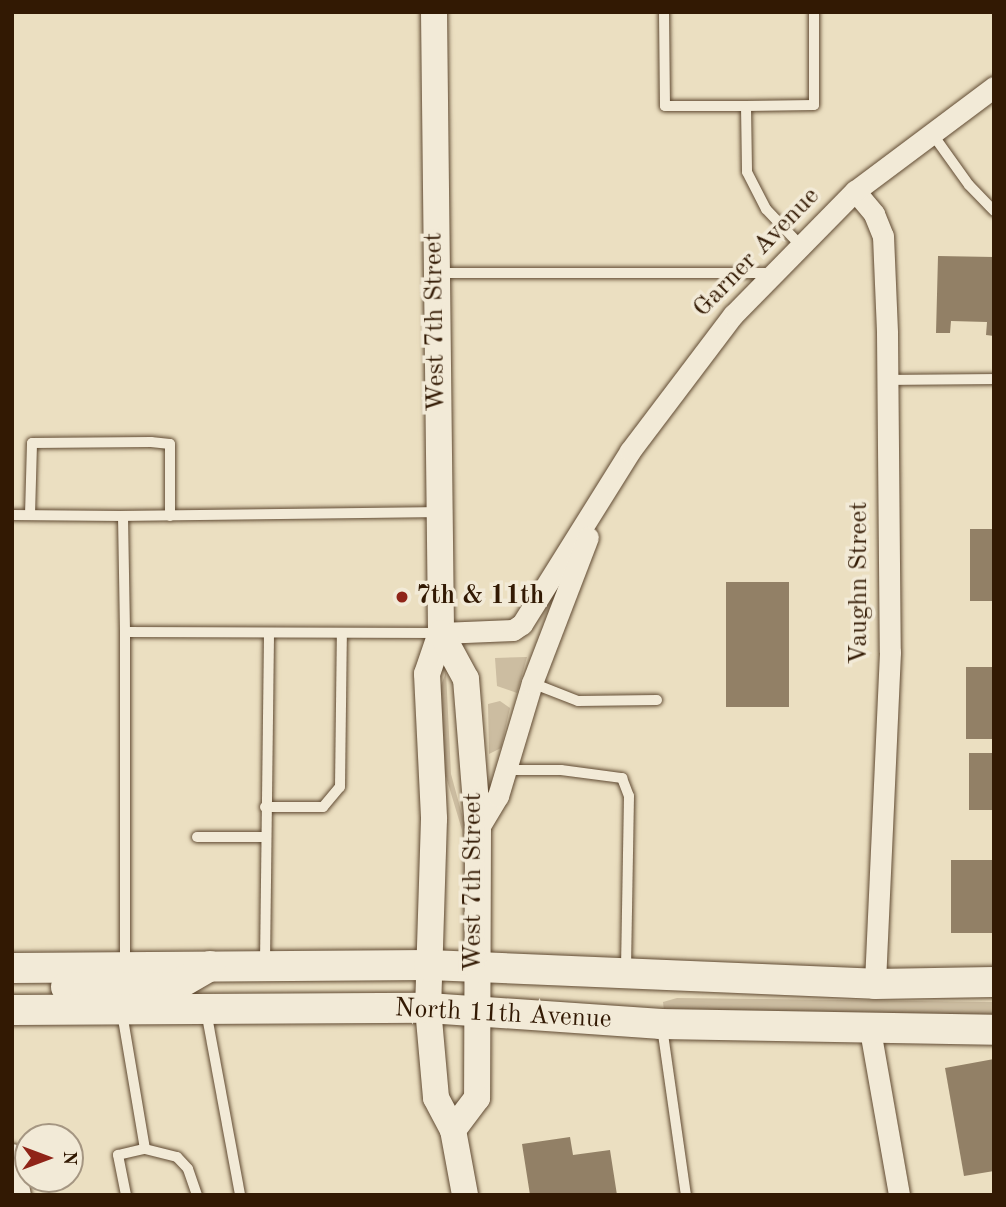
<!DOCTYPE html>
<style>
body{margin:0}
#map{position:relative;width:1006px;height:1207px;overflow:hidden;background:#ebdfc1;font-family:"Old Standard TT",serif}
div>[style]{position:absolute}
.green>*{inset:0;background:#ccbda1}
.building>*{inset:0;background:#928066;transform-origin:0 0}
.roads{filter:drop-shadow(0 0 2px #604a32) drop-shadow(0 0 2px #604a32)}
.service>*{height:10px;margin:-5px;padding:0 5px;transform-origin:5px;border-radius:5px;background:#f2ead7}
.minor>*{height:21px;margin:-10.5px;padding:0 10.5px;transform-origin:10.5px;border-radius:10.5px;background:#f2ead7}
.tertiary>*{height:26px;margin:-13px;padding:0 13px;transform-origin:13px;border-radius:13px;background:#f2ead7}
.secondary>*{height:30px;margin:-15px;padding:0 15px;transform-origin:15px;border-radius:15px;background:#f2ead7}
.dots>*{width:19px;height:19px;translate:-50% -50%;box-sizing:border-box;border:4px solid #f2ead7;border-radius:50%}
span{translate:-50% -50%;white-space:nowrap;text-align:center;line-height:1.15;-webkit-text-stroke:7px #f2ead7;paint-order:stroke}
.street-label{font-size:26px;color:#321903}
.poi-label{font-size:26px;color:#321903;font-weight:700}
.left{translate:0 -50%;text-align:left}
.frame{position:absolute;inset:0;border:14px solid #321903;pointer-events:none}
.north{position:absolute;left:14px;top:1123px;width:70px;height:70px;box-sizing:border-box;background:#f2ead7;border:2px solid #a59682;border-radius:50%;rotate:90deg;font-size:19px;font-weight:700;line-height:28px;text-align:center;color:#321903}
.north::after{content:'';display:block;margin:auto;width:24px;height:32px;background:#8f2418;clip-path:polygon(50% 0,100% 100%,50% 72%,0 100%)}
</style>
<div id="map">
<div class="green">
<i style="clip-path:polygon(527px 657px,517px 693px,497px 686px,495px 658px)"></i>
<i style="clip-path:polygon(446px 672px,451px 774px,466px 829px,465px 885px,462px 830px,444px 770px,436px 699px)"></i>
<i style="clip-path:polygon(500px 701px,510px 708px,501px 748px,489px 754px,488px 704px)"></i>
<i style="clip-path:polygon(677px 998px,994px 1002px,994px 1015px,664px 1011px,663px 1002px)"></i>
</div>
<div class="building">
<i style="clip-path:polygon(938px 256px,994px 257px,994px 336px,986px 335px,987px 322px,951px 321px,950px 333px,936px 333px)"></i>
<i style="left:970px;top:529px;width:24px;height:72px"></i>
<i style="left:726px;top:582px;width:63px;height:125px"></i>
<i style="left:966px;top:667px;width:28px;height:72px"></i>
<i style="left:969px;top:753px;width:25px;height:57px"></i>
<i style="left:951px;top:860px;width:43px;height:73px"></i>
<i style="clip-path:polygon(994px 1059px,994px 1171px,964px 1176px,945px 1068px)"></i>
<i style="clip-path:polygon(570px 1137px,573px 1155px,610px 1150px,617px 1195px,530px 1195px,522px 1144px)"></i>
</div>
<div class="roads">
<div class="service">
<i style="left:664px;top:12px;width:94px;rotate:89.4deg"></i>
<i style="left:665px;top:106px;width:81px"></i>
<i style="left:746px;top:106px;width:66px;rotate:89.1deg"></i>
<i style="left:747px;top:172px;width:42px;rotate:62.8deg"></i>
<i style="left:766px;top:209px;width:51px;rotate:46.6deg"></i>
<i style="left:746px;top:106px;width:68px;rotate:-0.8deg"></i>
<i style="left:814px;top:105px;width:93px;rotate:-90deg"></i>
<i style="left:931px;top:132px;width:65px;rotate:54.4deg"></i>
<i style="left:969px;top:185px;width:36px;rotate:46deg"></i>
<i style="left:438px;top:273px;width:334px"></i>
<i style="left:887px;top:380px;width:107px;rotate:-0.5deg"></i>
<i style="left:12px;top:515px;width:111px;rotate:0.5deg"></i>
<i style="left:123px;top:516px;width:116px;rotate:89deg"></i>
<i style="left:30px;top:515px;width:72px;rotate:-88.4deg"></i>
<i style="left:32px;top:443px;width:119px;rotate:-0.5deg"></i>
<i style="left:151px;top:442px;width:19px;rotate:6deg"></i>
<i style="left:170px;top:444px;width:72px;rotate:90deg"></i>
<i style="left:123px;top:516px;width:316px;rotate:-0.7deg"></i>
<i style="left:532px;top:683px;width:49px;rotate:21.4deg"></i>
<i style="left:578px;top:701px;width:79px;rotate:-0.7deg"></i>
<i style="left:506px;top:770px;width:55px"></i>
<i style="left:561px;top:770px;width:62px;rotate:7.5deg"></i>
<i style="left:622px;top:778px;width:19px;rotate:69deg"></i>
<i style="left:629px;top:796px;width:176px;rotate:91deg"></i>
<i style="left:265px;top:807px;width:58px"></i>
<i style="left:323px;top:807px;width:26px;rotate:-50deg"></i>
<i style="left:340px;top:787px;width:154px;rotate:-89.3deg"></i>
<i style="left:197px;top:837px;width:68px"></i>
<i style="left:265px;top:963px;width:330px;rotate:-89.3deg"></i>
<i style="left:125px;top:964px;width:332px;rotate:-90deg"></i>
<i style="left:125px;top:632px;width:313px;rotate:0.2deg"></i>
<i style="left:206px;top:1011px;width:187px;rotate:79.5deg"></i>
<i style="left:122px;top:1013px;width:138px;rotate:80.4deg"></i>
<i style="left:662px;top:1027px;width:170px;rotate:81.9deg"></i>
<i style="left:126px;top:1195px;width:41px;rotate:-101.3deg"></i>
<i style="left:118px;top:1155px;width:28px;rotate:-13deg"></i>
<i style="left:145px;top:1149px;width:33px;rotate:14deg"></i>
<i style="left:177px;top:1157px;width:16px;rotate:47deg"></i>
<i style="left:188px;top:1169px;width:28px;rotate:71deg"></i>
</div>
<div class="minor">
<i style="left:855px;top:191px;width:30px;rotate:50deg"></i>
<i style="left:874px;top:214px;width:24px;rotate:68deg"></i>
<i style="left:883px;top:236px;width:97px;rotate:87.6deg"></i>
<i style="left:887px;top:333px;width:319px;rotate:89.5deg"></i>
<i style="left:890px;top:652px;width:332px;rotate:92.6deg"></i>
<i style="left:441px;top:633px;width:72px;rotate:-2.4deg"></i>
<i style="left:513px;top:630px;width:11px;rotate:-34deg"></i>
<i style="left:522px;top:624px;width:204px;rotate:-58deg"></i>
<i style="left:630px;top:451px;width:171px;rotate:-52.9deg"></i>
<i style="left:733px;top:315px;width:174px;rotate:-45.5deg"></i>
<i style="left:855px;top:191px;width:174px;rotate:-36.8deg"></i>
<i style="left:478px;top:829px;width:39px;rotate:-59deg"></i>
<i style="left:498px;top:796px;width:118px;rotate:-73.3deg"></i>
<i style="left:532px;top:683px;width:156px;rotate:-69deg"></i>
<i style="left:870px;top:1030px;width:168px;rotate:80deg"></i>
<i style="left:12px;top:1154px;width:42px;rotate:79deg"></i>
</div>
<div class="tertiary">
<i style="left:434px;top:12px;width:621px;rotate:89.35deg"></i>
<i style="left:441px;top:633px;width:43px;rotate:108.9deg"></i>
<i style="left:427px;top:674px;width:145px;rotate:87.2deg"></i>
<i style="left:434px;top:819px;width:189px;rotate:91.8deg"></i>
<i style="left:428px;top:1008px;width:90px;rotate:84.9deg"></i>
<i style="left:436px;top:1098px;width:36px;rotate:62deg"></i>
<i style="left:453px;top:1130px;width:66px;rotate:79.5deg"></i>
<i style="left:441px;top:633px;width:52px;rotate:61.5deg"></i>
<i style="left:466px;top:679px;width:150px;rotate:85.4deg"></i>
<i style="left:478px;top:829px;width:269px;rotate:90.2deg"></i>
<i style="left:477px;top:1098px;width:40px;rotate:127deg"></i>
</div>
<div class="secondary">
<i style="left:12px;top:968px;width:417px;rotate:-0.4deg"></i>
<i style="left:429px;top:965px;width:446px;rotate:2.4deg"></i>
<i style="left:875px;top:984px;width:119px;rotate:-1deg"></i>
<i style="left:66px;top:987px;width:106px;rotate:0.5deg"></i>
<i style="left:172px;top:988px;width:44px;rotate:-30.1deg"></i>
<i style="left:12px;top:1010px;width:416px;rotate:-0.3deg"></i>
<i style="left:428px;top:1008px;width:234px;rotate:3.9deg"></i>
<i style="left:661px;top:1024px;width:333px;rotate:1deg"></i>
</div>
</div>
<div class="dots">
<i style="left:402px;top:597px;background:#8f2418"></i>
</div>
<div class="street-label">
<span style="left:757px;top:253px;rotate:-46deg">Garner Avenue</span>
<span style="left:436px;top:322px;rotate:-91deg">West 7th Street</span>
<span style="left:860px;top:583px;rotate:-90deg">Vaughn Street</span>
<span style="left:474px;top:882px;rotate:-90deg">West 7th Street</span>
<span style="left:503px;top:1015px;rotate:3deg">North 11th Avenue</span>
</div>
<div class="poi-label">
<span class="left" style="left:416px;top:597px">7th &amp; 11th</span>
</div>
<div class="frame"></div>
<div class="north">N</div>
</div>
